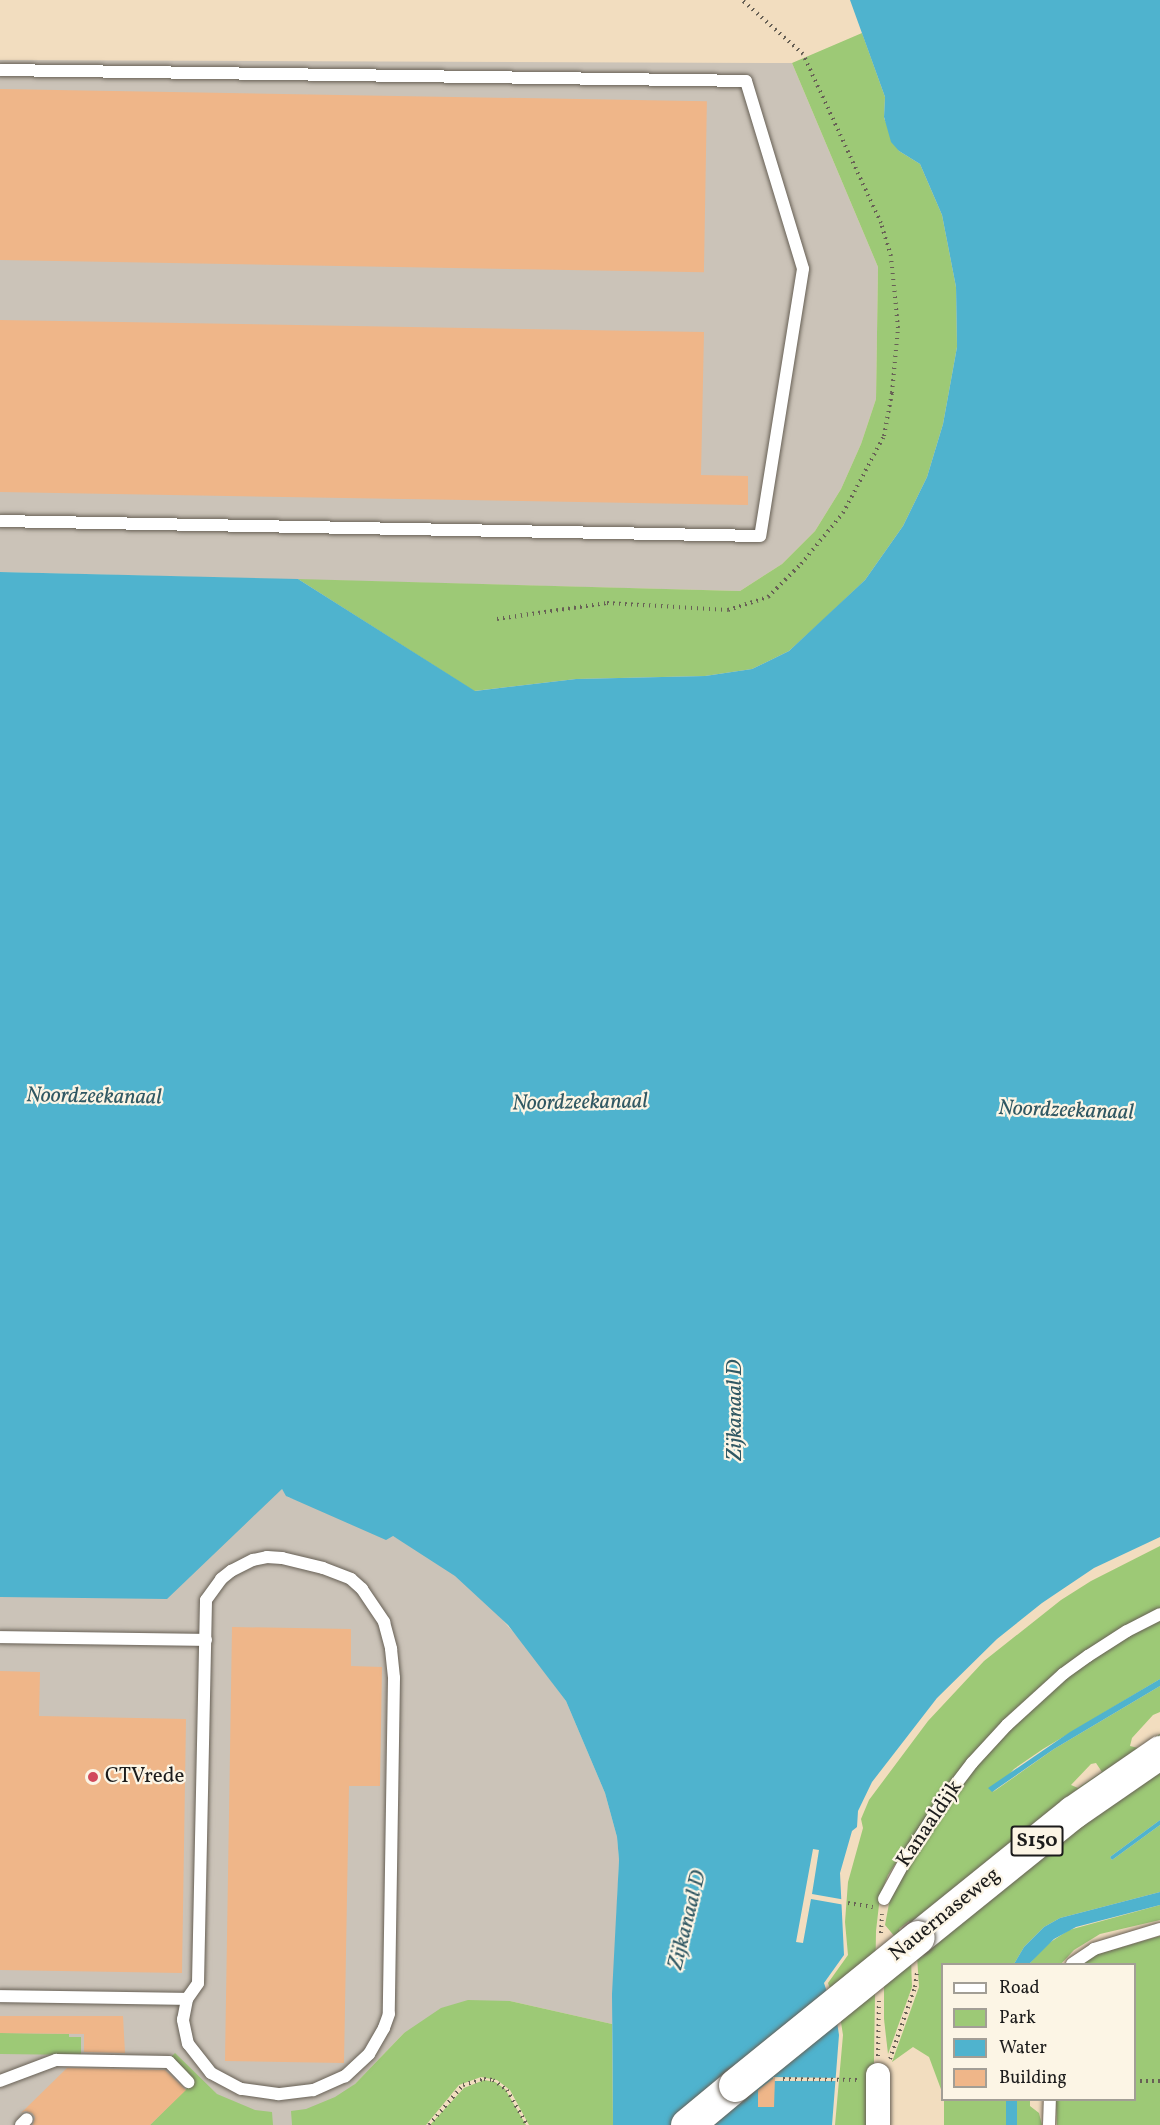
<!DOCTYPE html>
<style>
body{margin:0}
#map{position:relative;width:1160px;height:2125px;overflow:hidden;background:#f2ddbf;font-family:Vollkorn,serif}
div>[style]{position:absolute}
.industrial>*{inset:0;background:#cbc3b8}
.green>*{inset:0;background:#9dc976;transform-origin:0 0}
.water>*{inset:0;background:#4fb3ce;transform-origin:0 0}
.pier>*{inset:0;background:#f2ddbf}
.building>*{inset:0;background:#efb689;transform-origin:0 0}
.path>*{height:4px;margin-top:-2px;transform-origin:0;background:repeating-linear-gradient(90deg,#676055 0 1.5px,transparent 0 6px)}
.roads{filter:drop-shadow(0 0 2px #676055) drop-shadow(0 0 2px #676055)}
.lane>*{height:12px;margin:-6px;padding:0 6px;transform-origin:6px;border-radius:6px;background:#fff}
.street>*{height:24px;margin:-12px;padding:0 12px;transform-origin:12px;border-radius:12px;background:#fff}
.primary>*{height:33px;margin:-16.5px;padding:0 16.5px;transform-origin:16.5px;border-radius:16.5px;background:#fff}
.bridges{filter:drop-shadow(0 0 2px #676055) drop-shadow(0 0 2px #676055)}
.primary-bridge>*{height:33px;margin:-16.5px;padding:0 16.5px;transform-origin:16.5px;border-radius:16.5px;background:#fff}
.dots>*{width:16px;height:16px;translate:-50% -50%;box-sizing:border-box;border:3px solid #fcf5e5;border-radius:50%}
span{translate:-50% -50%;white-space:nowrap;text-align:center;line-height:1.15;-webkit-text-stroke:4.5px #fcf5e5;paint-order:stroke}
.shield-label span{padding:2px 4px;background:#fcf5e5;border:2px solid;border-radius:4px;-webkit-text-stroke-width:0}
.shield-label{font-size:20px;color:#1c1c1c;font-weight:700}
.poi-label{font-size:21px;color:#1c1c1c}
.left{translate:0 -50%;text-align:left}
.street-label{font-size:21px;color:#1c1c1c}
.water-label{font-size:22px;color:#305863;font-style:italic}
.legend{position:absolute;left:941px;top:1963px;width:195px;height:138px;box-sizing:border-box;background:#fcf5e5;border:2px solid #a29e95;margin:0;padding:8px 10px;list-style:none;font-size:18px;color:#1c1c1c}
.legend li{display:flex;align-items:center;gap:12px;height:30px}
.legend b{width:30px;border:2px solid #a29e95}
</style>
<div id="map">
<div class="industrial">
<i style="clip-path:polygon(0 60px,792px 63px,878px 267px,876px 399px,861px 444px,841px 489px,815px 531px,782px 564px,740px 591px,0 572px)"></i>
<i style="clip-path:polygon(0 1483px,282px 1489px,288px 1497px,297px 1500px,393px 1536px,415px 1548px,456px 1576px,492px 1608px,524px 1644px,566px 1701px,605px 1793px,617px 1837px,619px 1860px,612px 2024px,510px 2001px,404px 2033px,335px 2105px,325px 2125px,0 2125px)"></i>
</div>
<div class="green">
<i style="clip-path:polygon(862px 33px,885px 97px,884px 118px,899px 151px,920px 164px,942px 215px,956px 287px,957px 347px,943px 424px,927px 477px,903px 526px,865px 580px,824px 619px,789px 651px,752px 669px,705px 676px,576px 679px,474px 691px,298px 579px,740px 591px,782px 564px,815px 531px,841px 489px,861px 444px,876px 399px,878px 267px,792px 63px)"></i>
<i style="clip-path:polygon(1160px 1546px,1160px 1609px,1046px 1684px,915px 1834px,888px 1875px,880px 1896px,876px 1931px,873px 2125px,835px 2125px,843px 2035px,840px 2016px,828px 1983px,848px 1955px,845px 1922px,848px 1882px,863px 1828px,861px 1819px,869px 1800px,928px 1721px,984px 1661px,1061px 1600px,1091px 1581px)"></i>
<i style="clip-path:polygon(evenodd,1160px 1619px,1160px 1679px,1043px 1749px,1014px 1769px,993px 1792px,1054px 1749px,1160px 1686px,1160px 1712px,1153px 1715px,1132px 1738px,1130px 1746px,1138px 1748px,1160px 1734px,1160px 1739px,911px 1924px,909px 1921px,899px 1929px,901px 1933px,896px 1938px,885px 1925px,891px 1893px,922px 1840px,971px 1772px,1010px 1729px,1062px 1681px,1105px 1649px,1160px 1619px,1096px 1763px,1102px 1772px,1078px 1788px,1071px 1785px,1091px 1764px,1096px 1763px)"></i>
<i style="clip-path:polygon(1160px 1765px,1160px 1820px,1110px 1857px,1112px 1860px,1160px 1825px,1160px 1892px,1060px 1918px,1044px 1927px,1024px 1947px,1014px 1964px,942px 1964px,942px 2092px,929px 2057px,913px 2047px,892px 2062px,919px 1987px,917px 1956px,919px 1954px,922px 1957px,957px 1920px)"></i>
<i style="clip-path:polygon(1160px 1905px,1160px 1920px,1100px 1934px,1074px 1950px,1061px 1964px,1029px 1964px,1046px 1945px,1069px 1930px)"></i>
<i style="clip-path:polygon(1160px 1936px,1160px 2125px,1057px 2125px,1056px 2100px,1134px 2100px,1134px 1964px,1081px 1964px,1095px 1955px)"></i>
<i style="clip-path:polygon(911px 1960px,912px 1987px,888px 2054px,884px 2019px,884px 1982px)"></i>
<i style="clip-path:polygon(468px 2000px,510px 2001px,612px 2024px,613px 2125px,529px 2125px,510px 2090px,497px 2080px,481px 2077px,459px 2085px,426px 2125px,292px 2125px,291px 2111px,306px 2109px,335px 2097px,355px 2084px,404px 2033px,441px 2008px)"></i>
<i style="clip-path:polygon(0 2033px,69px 2034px,69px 2037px,81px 2037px,81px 2055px,0 2054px)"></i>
<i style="clip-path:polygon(175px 2053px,217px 2094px,255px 2110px,272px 2112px,273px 2125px,150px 2125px,194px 2081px,171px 2057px)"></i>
<i style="clip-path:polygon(484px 2080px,495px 2082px,505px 2089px,526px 2125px,430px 2125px,464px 2088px)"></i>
<i style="left:944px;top:2100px;width:62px;height:25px"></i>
<i style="clip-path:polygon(1017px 2100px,1030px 2100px,1030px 2106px,1039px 2113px,1042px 2125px,1016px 2125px)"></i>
</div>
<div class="water">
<i style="clip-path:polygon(850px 0,1160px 0,1160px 1537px,1094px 1568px,1042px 1603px,997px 1639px,937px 1698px,872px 1782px,858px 1811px,857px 1827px,852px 1831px,840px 1873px,844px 1955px,824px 1983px,837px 2022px,839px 2035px,832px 2125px,613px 2125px,612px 1994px,619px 1860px,617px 1837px,605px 1793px,566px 1701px,508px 1625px,455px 1576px,393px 1536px,386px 1540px,286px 1496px,282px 1489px,167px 1599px,0 1597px,0 572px,298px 579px,475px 691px,576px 679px,705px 676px,752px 669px,789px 651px,865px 580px,903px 526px,927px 477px,943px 424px,957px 347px,956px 287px,942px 215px,920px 164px,899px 151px,891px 142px,884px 117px,885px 97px)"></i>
<i style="clip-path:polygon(1160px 1679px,1160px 1686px,1054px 1749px,992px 1792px,988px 1788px,1070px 1732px)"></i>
<i style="clip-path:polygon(1160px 1820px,1160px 1825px,1112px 1860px,1110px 1857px)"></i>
<i style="clip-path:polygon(1160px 1892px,1160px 1905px,1076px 1927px,1054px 1939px,1029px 1964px,1014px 1964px,1024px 1947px,1044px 1927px,1060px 1918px)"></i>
<i style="left:1006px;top:2100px;width:11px;height:25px"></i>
</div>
<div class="pier">
<i style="clip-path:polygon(813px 1849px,819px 1850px,812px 1894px,846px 1900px,845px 1905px,811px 1899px,803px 1943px,796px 1942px)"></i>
<i style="clip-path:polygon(773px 2077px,839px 2078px,838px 2081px,773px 2081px)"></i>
</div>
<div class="building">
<i style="left:0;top:89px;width:707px;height:171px;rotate:1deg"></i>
<i style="clip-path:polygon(0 320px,704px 332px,701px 475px,748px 476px,748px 505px,0 492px)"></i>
<i style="clip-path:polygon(232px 1627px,351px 1629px,351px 1666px,382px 1667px,380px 1786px,349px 1786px,344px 2063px,225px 2061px)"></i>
<i style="clip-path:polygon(0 1671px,40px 1672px,39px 1716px,186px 1719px,182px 1973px,0 1970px)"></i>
<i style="clip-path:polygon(0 2016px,123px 2016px,125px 2053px,84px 2052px,84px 2034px,0 2033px)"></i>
<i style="clip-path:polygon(67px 2068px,165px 2070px,186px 2090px,150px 2125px,33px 2125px,35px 2117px,32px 2113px,25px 2111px,21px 2113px)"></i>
<i style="clip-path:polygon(775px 2077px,774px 2107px,758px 2107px,758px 2090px)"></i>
</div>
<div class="path">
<i style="left:497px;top:619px;width:111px;rotate:-8.3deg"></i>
<i style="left:607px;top:603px;width:121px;rotate:3.3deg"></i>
<i style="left:728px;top:610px;width:42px;rotate:-18deg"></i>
<i style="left:768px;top:597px;width:47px;rotate:-45deg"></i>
<i style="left:801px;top:564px;width:66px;rotate:-50.5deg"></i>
<i style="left:843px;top:513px;width:87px;rotate:-62deg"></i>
<i style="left:884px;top:436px;width:44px;rotate:-79.5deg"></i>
<i style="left:892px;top:393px;width:65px;rotate:-84.7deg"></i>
<i style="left:898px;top:328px;width:72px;rotate:-95.6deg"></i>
<i style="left:891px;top:256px;width:34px;rotate:-107deg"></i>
<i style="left:881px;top:223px;width:186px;rotate:-114.8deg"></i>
<i style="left:803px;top:54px;width:81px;rotate:-138.5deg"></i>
<i style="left:848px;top:1903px;width:25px;rotate:9deg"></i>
<i style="left:881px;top:1933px;width:19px;rotate:-87deg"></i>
<i style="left:878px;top:2056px;width:55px;rotate:-89deg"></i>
<i style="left:890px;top:2059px;width:76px;rotate:-70.9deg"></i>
<i style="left:915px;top:1987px;width:15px;rotate:-82deg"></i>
<i style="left:783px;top:2079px;width:76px;rotate:0.8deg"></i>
<i style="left:1134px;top:2081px;width:26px"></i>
<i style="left:429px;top:2125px;width:52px;rotate:-49.6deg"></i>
<i style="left:463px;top:2085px;width:22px;rotate:-16deg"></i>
<i style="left:484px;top:2079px;width:9px;rotate:6deg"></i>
<i style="left:493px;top:2080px;width:17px;rotate:36deg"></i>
<i style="left:507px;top:2090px;width:40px;rotate:60.3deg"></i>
</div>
<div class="roads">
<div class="lane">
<i style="left:0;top:70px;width:746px;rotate:0.84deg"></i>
<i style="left:746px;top:81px;width:196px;rotate:73.1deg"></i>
<i style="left:803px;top:269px;width:270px;rotate:99.1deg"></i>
<i style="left:760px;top:536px;width:760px;rotate:-178.87deg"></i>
<i style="left:267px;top:1557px;width:15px;rotate:4deg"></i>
<i style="left:282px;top:1558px;width:42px;rotate:13.7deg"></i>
<i style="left:323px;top:1568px;width:30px;rotate:21deg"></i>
<i style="left:351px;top:1579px;width:15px;rotate:42deg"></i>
<i style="left:362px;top:1589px;width:40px;rotate:56deg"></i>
<i style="left:384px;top:1622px;width:28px;rotate:75deg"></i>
<i style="left:391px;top:1649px;width:29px;rotate:84deg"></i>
<i style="left:394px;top:1678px;width:336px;rotate:90.9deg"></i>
<i style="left:389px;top:2014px;width:15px;rotate:110deg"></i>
<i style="left:384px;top:2028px;width:30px;rotate:120deg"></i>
<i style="left:369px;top:2054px;width:33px;rotate:137deg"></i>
<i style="left:345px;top:2076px;width:35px;rotate:156deg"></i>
<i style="left:313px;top:2090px;width:35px;rotate:173deg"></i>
<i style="left:278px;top:2094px;width:37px;rotate:-172deg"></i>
<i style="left:241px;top:2089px;width:34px;rotate:-152deg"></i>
<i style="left:211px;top:2073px;width:37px;rotate:-128deg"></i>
<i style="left:188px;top:2044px;width:25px;rotate:-102deg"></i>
<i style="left:183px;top:2020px;width:21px;rotate:-79deg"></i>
<i style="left:187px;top:1999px;width:19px;rotate:-55deg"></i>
<i style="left:198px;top:1983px;width:383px;rotate:-88.8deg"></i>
<i style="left:206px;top:1600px;width:26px;rotate:-54deg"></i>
<i style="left:221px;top:1579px;width:13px;rotate:-39deg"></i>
<i style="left:231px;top:1571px;width:25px;rotate:-27deg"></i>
<i style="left:253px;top:1560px;width:14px;rotate:-12deg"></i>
<i style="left:0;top:1637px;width:206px;rotate:0.8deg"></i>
<i style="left:884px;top:1899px;width:48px;rotate:-61.3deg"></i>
<i style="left:907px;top:1857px;width:67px;rotate:-57.3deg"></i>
<i style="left:943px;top:1801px;width:48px;rotate:-52.7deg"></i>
<i style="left:972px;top:1763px;width:52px;rotate:-47.4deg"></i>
<i style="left:1007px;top:1725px;width:76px;rotate:-42.3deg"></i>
<i style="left:1063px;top:1674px;width:31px;rotate:-36deg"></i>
<i style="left:1088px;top:1656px;width:46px;rotate:-32.7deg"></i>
<i style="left:1127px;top:1631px;width:37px;rotate:-27deg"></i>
<i style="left:1072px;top:1964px;width:27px;rotate:-34deg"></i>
<i style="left:1094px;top:1949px;width:69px;rotate:-16.9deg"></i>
<i style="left:0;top:1996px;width:187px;rotate:0.9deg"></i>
<i style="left:0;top:2081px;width:60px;rotate:-20.6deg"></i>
<i style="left:56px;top:2060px;width:113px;rotate:1deg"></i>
<i style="left:169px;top:2062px;width:28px;rotate:46deg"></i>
<i style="left:21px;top:2125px;width:8px;rotate:-45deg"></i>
<i style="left:1049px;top:2125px;width:25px;rotate:-88deg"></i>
</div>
<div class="street">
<i style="left:878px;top:2125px;width:50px;rotate:-90deg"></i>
</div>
<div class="primary">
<i style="left:918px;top:1937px;width:199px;rotate:-38.9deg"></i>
<i style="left:1073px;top:1812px;width:106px;rotate:-34.6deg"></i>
<i style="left:687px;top:2125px;width:62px;rotate:-39.8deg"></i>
</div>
</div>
<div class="bridges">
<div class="primary-bridge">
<i style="left:735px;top:2085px;width:235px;rotate:-39deg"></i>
</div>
</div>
<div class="dots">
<i style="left:93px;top:1777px;background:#d1495b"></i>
</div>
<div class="shield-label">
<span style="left:1037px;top:1841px">S150</span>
</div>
<div class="poi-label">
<span class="left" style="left:105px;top:1777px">CTVrede</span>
</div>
<div class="street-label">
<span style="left:930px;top:1824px;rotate:-56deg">Kanaaldijk</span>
<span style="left:945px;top:1915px;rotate:-39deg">Nauernaseweg</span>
</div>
<div class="water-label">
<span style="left:94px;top:1097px;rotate:1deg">Noordzeekanaal</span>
<span style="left:580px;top:1103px;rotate:-1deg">Noordzeekanaal</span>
<span style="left:1066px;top:1111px;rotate:2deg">Noordzeekanaal</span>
<span style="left:736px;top:1410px;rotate:-90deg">Zijkanaal D</span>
<span style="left:688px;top:1920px;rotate:-76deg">Zijkanaal D</span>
</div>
<ul class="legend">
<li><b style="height:8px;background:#fff"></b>Road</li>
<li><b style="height:16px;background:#9dc976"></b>Park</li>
<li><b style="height:16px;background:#4fb3ce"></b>Water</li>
<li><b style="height:16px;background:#efb689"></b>Building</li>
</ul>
</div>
